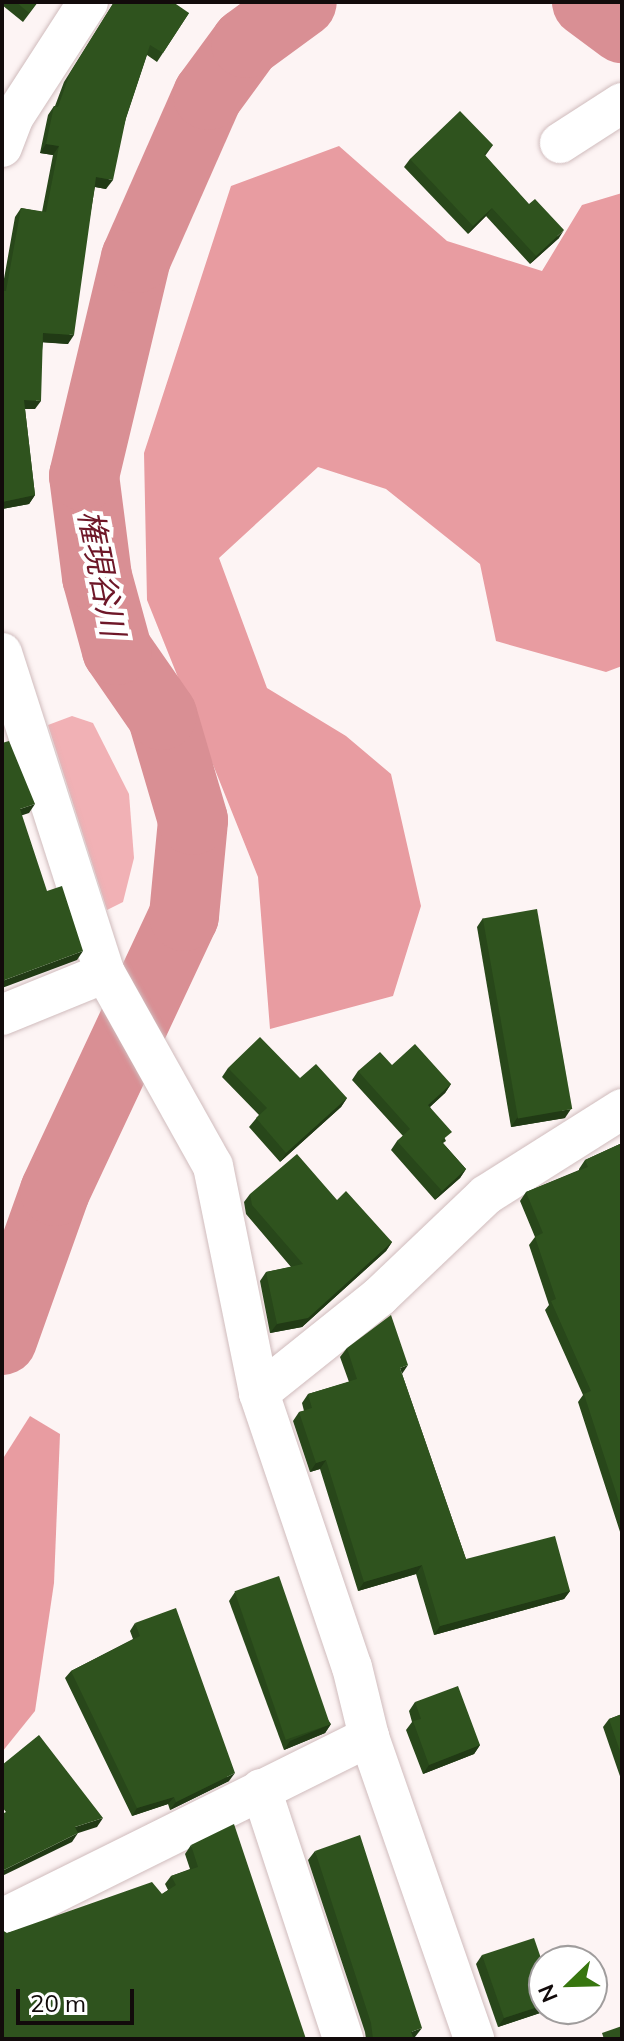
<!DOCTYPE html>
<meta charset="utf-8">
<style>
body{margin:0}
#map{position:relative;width:624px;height:2041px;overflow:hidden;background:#fdf4f4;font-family:Mulish,"Noto Sans JP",sans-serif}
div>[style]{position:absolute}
.green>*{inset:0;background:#f1b1b5}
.forest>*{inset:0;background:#e89ca1}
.river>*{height:70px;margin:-35px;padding:0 35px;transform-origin:35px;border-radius:35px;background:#d98f94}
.roads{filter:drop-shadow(0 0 2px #d0bcbd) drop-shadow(0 0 2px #d0bcbd)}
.street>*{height:40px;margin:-20px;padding:0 20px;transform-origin:20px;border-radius:20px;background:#fff}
.wall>*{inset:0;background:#28471a}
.shaded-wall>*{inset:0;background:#213a15}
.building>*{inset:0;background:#2f531e;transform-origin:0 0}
span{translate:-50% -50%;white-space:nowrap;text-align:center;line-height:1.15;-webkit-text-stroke:8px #fff;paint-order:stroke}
.water-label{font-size:32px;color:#6e1728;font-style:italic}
.frame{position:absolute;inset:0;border:4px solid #120b0b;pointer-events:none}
.north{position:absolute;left:528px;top:1945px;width:80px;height:80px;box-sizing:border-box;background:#fff;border:2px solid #a09d9d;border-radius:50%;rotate:247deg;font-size:22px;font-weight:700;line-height:32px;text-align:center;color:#120b0b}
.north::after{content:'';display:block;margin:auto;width:28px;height:36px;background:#37760f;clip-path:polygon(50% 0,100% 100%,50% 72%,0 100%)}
.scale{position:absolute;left:16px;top:1989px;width:118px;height:36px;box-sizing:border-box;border:4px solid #120b0b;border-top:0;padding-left:10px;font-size:24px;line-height:28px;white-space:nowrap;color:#120b0b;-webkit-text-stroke:6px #fff;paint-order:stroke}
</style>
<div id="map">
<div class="green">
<i style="clip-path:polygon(72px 716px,93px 723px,129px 794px,134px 858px,123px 902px,107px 910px,48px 725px)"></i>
</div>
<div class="forest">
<i style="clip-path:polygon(339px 146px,447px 241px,542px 271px,582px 205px,622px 193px,622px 666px,606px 672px,496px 641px,480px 564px,386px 489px,318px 467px,219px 558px,267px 688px,346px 736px,391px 774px,421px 906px,393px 996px,270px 1029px,258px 877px,147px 600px,144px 453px,231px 186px)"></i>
<i style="clip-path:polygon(30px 1416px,60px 1434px,54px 1583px,35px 1711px,2px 1752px,2px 1460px)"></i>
</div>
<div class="river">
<i style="left:587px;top:2px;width:44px;rotate:36.6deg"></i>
<i style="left:2px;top:1340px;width:158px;rotate:-70.4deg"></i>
<i style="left:55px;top:1191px;width:304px;rotate:-64.9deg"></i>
<i style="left:184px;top:916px;width:96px;rotate:-84.6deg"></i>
<i style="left:193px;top:820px;width:109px;rotate:-106.4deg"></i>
<i style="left:162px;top:715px;width:79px;rotate:-124.7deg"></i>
<i style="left:117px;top:650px;width:76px;rotate:-105.3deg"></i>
<i style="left:97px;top:577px;width:102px;rotate:-97.3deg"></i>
<i style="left:84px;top:476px;width:224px;rotate:-76.6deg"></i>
<i style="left:136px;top:258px;width:178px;rotate:-66.2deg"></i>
<i style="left:208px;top:95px;width:64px;rotate:-53.8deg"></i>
<i style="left:246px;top:43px;width:69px;rotate:-36.2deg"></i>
</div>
<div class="roads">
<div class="street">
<i style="left:560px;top:143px;width:74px;rotate:-32.8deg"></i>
<i style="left:2px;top:147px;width:31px;rotate:-69deg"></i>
<i style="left:13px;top:118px;width:138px;rotate:-57.1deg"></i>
<i style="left:2px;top:653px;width:336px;rotate:72.2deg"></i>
<i style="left:105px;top:973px;width:221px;rotate:60.8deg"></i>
<i style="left:213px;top:1166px;width:232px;rotate:78.5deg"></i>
<i style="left:259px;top:1393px;width:289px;rotate:71.3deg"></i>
<i style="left:352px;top:1667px;width:72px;rotate:76.3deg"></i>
<i style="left:369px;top:1737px;width:320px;rotate:70.8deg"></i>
<i style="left:2px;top:1015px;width:111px;rotate:-22.2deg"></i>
<i style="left:259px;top:1393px;width:155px;rotate:-38.7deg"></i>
<i style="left:380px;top:1296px;width:146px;rotate:-43.6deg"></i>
<i style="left:486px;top:1195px;width:161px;rotate:-32.3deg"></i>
<i style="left:261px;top:1789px;width:263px;rotate:71.8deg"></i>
<i style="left:2px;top:1919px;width:410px;rotate:-26.4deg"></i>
</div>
</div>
<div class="wall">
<i style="clip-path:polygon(2px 2px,38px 2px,23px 22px,2px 5px)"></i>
<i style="clip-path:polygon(114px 2px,189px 13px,157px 62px,147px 55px,126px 118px,106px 189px,95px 187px,68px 344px,43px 342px,35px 409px,25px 409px,35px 495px,29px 504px,2px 509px,2px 290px,15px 217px,21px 208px,42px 212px,53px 155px,40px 153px,48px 115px,54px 106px,55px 106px,64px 82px)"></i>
<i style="clip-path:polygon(493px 145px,485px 156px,559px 238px,530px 264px,486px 216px,468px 234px,404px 167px,410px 159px)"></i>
<i style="clip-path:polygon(483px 918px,565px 1118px,511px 1127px,477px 927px)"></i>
<i style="clip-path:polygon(392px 1065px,451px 1084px,445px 1093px,430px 1107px,446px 1141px,443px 1143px,466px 1169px,460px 1178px,435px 1200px,391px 1150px,397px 1141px,403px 1136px,352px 1080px,358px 1071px)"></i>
<i style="clip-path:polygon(228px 1068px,300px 1078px,347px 1098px,341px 1107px,280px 1162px,249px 1127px,259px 1115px,222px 1077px)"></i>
<i style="clip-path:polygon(622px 1143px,622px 1538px,578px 1402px,583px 1395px,545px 1310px,549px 1305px,529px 1245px,535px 1237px,520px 1201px,526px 1192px,579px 1170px,579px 1169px,585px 1160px)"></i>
<i style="clip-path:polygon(250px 1194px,337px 1200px,392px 1242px,386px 1251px,302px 1327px,270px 1333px,260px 1281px,266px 1272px,291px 1267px,246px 1214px,244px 1202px)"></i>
<i style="clip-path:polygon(347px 1348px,402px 1374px,466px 1559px,570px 1591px,564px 1599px,434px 1635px,416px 1574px,358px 1591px,320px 1469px,310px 1472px,293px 1421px,299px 1412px,304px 1411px,302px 1403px,308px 1394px,349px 1382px,340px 1357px)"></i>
<i style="clip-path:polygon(235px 1592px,331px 1724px,325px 1733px,284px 1750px,229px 1601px)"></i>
<i style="clip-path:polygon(135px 1623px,229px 1781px,170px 1810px,168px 1804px,132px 1816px,65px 1678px,71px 1671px,133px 1639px,130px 1631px)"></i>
<i style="clip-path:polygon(415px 1702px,480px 1745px,474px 1754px,423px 1774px,406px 1730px,412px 1722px,409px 1711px)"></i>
<i style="clip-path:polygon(622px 1714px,622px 1782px,603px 1727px,609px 1719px)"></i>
<i style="clip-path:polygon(191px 1845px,306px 2039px,7px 1933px,162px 1894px,168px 1890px,165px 1884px,171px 1876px,190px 1869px,185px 1854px)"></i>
<i style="clip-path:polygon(315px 1851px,415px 2037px,413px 2038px,414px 2039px,366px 2039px,365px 2032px,308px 1860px)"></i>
<i style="clip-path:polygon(482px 1955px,549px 2010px,498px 2027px,476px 1964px)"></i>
</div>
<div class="shaded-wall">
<i style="clip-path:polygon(46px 144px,59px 146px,53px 155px,40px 153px)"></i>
<i style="clip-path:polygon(96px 177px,113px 180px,106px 189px,90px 186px)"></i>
<i style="clip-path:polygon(492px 208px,486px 216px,468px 234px,473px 226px)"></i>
<i style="clip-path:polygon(564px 230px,559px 238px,530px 264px,536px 256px)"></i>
<i style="clip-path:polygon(43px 333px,74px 335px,68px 344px,37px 342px)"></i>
<i style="clip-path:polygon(24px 400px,41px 401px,35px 409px,18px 409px)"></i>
<i style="clip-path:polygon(35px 495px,29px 504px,2px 509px,2px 502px)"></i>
<i style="clip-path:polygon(35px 804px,29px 813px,14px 818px,20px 809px)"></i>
<i style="clip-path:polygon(83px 951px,77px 960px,2px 988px,2px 981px)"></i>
<i style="clip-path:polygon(451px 1084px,445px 1093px,422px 1114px,428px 1105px)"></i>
<i style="clip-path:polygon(347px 1098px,341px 1107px,280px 1162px,286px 1153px)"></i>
<i style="clip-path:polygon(571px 1109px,565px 1118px,511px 1127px,517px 1118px)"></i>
<i style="clip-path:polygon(466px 1169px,460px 1178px,435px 1200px,442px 1191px)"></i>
<i style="clip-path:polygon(392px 1242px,386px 1251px,302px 1327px,270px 1333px,277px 1324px)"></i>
<i style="clip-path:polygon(408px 1365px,402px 1374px,400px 1368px)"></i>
<i style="clip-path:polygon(326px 1460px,320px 1469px,310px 1472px,316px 1463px)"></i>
<i style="clip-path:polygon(422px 1565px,416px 1574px,358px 1591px,364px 1582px)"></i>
<i style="clip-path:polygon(570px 1591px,564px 1599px,434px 1635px,440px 1626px)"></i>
<i style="clip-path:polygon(331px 1724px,325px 1733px,284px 1750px,290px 1741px)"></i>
<i style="clip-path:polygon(480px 1745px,474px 1754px,423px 1774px,429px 1765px)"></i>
<i style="clip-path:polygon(235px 1773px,229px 1781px,170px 1810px,176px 1802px)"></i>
<i style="clip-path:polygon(174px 1797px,168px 1804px,132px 1816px,137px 1808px)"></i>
<i style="clip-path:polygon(103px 1818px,97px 1827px,69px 1836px,75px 1827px)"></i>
<i style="clip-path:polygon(78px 1833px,72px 1842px,2px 1876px,2px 1871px)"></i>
<i style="clip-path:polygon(544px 2005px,544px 2009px,550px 2009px,549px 2010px,498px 2027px,504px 2018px)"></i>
<i style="clip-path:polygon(422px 2028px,415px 2037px,409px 2039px,411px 2032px)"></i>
</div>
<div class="building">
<i style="clip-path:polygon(16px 2px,37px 2px,29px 13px)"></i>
<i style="clip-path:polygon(114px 2px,173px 2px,189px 13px,163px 53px,150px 45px,126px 118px,113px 180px,96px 177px,74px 335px,43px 333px,41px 401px,24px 400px,35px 495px,2px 502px,2px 291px,6px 291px,21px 208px,46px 212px,59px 146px,46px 144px,54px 106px,58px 107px,70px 73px)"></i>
<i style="clip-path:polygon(460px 111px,493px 145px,484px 154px,529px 204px,535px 199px,564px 230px,536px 256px,492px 208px,473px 226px,410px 159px)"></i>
<i style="clip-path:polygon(9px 741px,35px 804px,20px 809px,47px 891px,62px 886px,83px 951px,2px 981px,2px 743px)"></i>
<i style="left:537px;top:909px;width:203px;height:55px;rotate:80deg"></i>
<i style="clip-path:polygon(260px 1037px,300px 1078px,316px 1064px,347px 1098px,286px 1153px,256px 1118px,267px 1108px,228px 1068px)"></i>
<i style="clip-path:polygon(415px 1044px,451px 1084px,428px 1105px,452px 1132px,441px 1141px,466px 1169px,442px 1191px,397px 1141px,410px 1129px,358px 1071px,380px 1052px,392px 1065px)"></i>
<i style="clip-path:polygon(622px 1143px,622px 1511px,584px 1394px,591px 1391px,551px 1301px,556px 1299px,535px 1237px,543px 1233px,526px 1192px,588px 1167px,585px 1160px)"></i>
<i style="clip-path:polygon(297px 1154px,337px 1200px,346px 1191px,392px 1242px,308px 1318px,277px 1324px,266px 1272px,303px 1264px,252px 1205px,250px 1194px)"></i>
<i style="clip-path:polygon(391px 1315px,408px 1365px,400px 1368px,466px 1559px,555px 1536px,570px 1591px,440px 1626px,422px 1565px,364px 1582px,326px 1460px,316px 1463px,299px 1412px,312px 1408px,308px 1394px,357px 1379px,347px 1348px)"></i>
<i style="left:279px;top:1576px;width:157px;height:47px;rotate:71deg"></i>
<i style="clip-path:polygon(176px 1608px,235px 1773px,176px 1802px,174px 1797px,137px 1808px,71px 1671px,140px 1636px,135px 1623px)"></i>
<i style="clip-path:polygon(458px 1686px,480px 1745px,429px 1765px,413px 1721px,421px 1719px,415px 1702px)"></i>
<i style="clip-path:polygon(622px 1714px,622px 1757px,609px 1719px)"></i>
<i style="clip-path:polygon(39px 1735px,103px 1818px,75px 1827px,78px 1833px,2px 1871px,2px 1814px,6px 1812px,2px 1807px,2px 1765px)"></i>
<i style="clip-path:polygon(234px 1824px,306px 2039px,2px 2039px,2px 1930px,7px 1933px,152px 1882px,162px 1894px,176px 1885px,171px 1876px,198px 1867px,191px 1845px)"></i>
<i style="clip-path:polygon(360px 1835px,422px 2028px,411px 2032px,414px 2039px,373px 2039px,371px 2023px,315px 1851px)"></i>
<i style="clip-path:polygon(534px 1938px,544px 1967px,544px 2005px,504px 2018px,482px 1955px)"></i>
<i style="clip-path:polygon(622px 2026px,622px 2039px,604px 2039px,602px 2033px)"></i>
</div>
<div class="water-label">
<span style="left:102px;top:573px;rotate:79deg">権現谷川</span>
</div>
<div class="frame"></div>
<div class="north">N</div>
<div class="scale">20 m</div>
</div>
